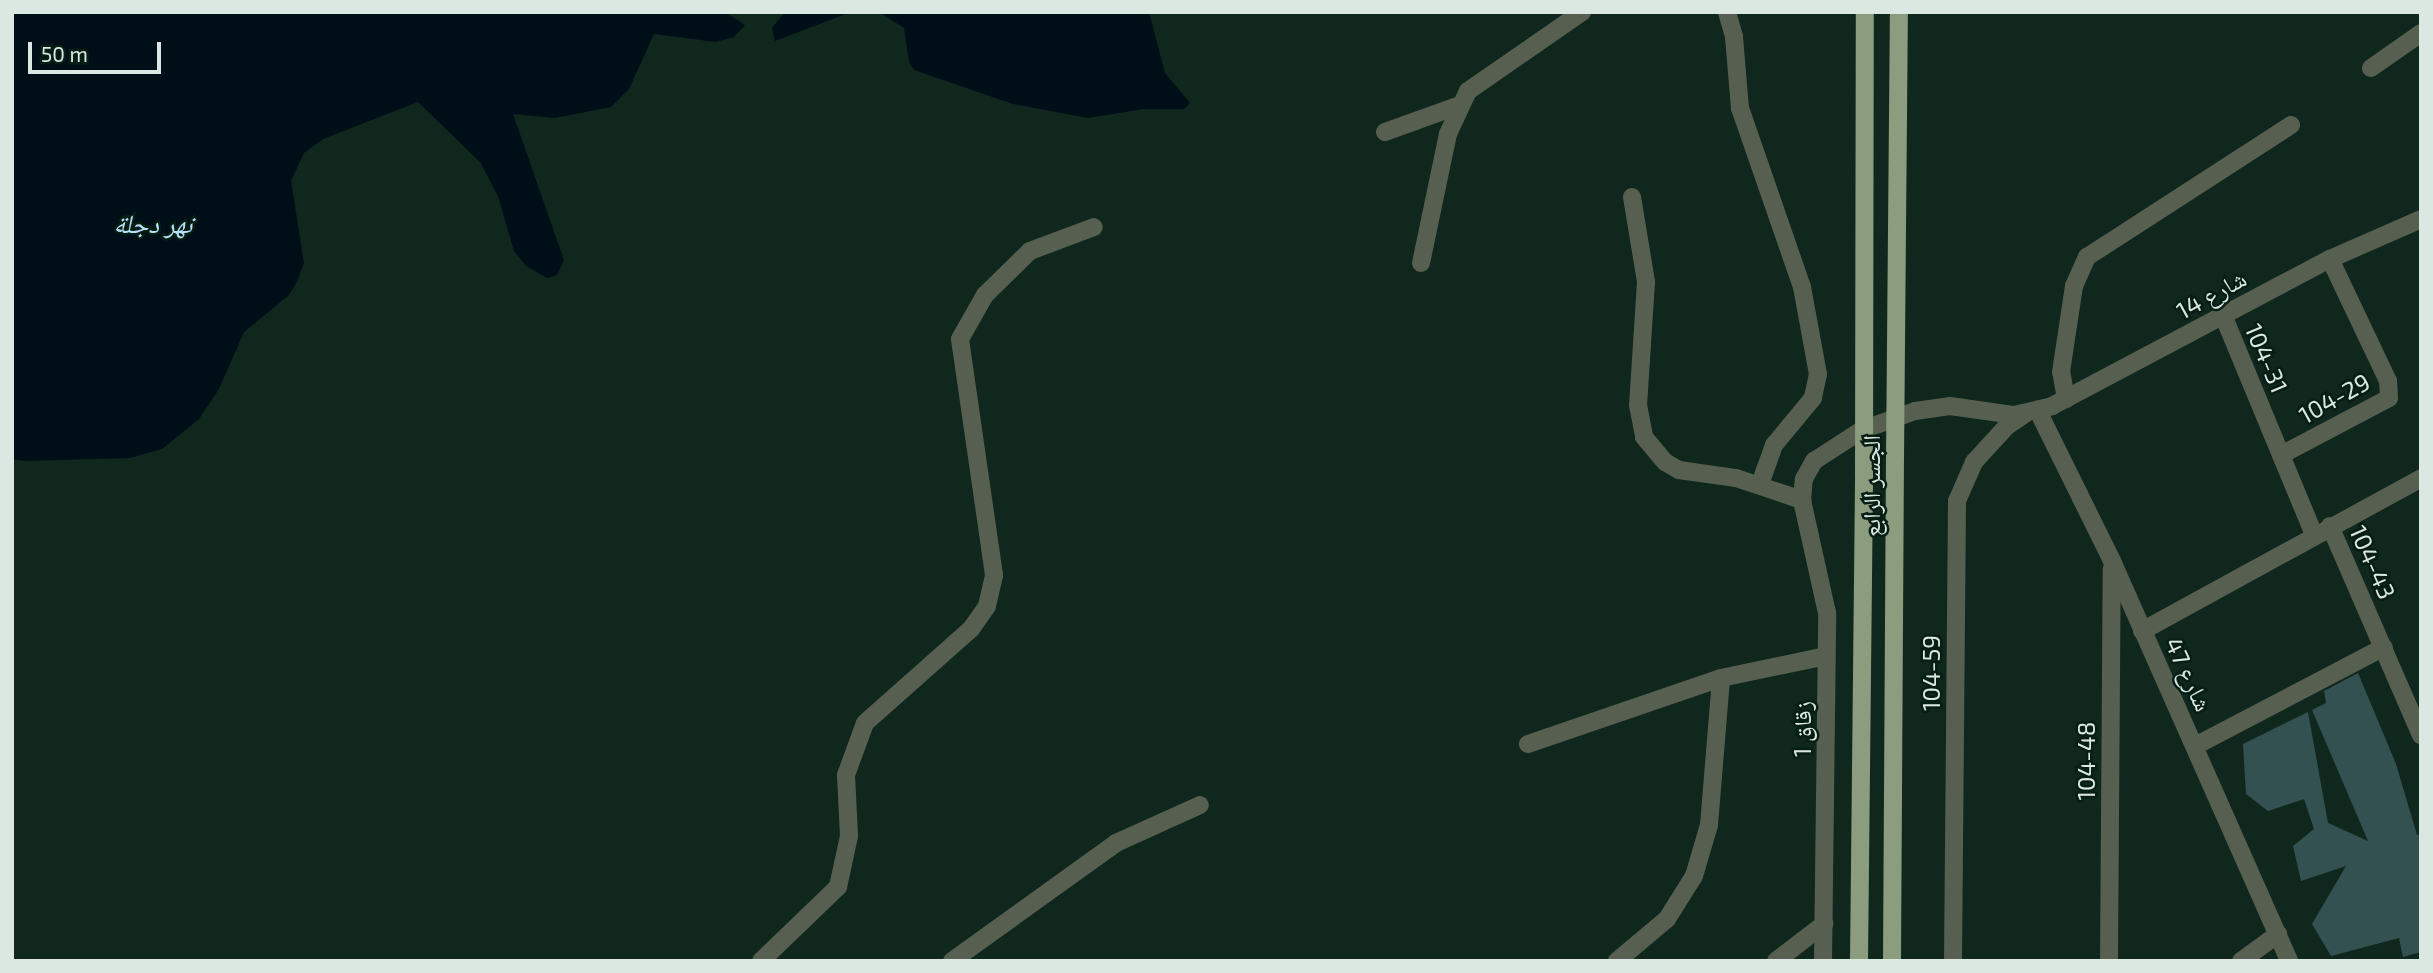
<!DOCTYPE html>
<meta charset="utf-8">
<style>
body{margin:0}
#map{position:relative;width:2433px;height:973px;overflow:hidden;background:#10271d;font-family:"Exo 2","Noto Naskh Arabic",sans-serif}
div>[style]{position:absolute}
.water>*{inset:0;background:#000e17}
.building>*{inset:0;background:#345151}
.minor>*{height:18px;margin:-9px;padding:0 9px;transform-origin:9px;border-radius:9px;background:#576050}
.major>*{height:18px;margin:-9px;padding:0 9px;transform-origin:9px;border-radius:9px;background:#8b9d7e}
.major-bridge>*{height:18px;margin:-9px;padding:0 9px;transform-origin:9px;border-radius:9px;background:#8b9d7e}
span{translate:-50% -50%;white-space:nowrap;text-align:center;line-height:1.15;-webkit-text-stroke:5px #071e14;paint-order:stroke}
.street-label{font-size:24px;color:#dbe8e1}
.water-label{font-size:26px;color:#b7e2f7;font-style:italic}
.frame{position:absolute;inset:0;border:14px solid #dbe8e1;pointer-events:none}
.scale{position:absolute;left:28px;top:42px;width:133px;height:32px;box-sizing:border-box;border:4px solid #dbe8e1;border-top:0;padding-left:9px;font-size:21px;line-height:24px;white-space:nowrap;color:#dbe8e1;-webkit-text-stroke:5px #071e14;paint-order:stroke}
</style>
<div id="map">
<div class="water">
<i style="clip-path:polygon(12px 12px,725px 12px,745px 25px,734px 37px,716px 42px,654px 34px,629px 89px,611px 107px,555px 118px,513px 114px,564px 260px,557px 275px,547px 278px,526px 266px,514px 251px,498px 196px,480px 162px,418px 102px,323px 139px,304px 153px,291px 181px,304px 263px,297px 282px,288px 296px,244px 332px,219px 389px,199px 419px,162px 449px,130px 458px,25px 461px,12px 459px)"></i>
<i style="clip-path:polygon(785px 12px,851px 12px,775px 41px,772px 28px)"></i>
<i style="clip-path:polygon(879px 12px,1149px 12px,1165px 73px,1190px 103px,1184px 109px,1144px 109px,1088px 118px,1013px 104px,914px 70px,909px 62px,904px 28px)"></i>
</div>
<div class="building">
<i style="clip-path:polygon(2358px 673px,2396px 764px,2417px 835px,2421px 834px,2421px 952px,2403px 957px,2399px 938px,2331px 956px,2312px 924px,2346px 866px,2301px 881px,2293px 846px,2314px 829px,2304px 799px,2268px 811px,2246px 794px,2243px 744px,2308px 712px,2328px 823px,2368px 841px,2312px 710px,2326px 703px,2324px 691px)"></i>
</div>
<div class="minor">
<i style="left:1727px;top:12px;width:26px;rotate:74deg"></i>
<i style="left:1734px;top:37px;width:71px;rotate:85.2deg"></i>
<i style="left:1740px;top:108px;width:189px;rotate:70.9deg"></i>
<i style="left:1802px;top:287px;width:88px;rotate:79.6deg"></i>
<i style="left:1818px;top:374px;width:25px;rotate:102deg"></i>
<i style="left:1813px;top:398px;width:61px;rotate:129.7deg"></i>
<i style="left:1774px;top:445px;width:41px;rotate:109.7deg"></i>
<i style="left:2371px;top:68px;width:61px;rotate:-35deg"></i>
<i style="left:1385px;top:132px;width:80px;rotate:-19.8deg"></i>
<i style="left:1632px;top:197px;width:86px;rotate:80.6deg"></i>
<i style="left:1646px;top:282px;width:123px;rotate:93.7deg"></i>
<i style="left:1638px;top:405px;width:33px;rotate:79deg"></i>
<i style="left:1644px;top:437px;width:33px;rotate:50deg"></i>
<i style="left:1665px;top:462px;width:16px;rotate:30deg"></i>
<i style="left:1679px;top:470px;width:58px;rotate:8deg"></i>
<i style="left:1736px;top:478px;width:70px;rotate:18.4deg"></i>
<i style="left:1421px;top:263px;width:132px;rotate:-78.2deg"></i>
<i style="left:1448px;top:134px;width:47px;rotate:-65.1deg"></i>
<i style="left:1468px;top:91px;width:139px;rotate:-34.7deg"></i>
<i style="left:2223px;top:315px;width:238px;rotate:67.5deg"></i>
<i style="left:2066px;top:399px;width:27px;rotate:-100deg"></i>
<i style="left:2061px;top:372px;width:87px;rotate:-81.4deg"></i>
<i style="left:2074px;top:286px;width:32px;rotate:-66deg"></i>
<i style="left:2087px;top:257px;width:243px;rotate:-32.9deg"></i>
<i style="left:2038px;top:411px;width:167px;rotate:63.7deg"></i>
<i style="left:2112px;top:561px;width:437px;rotate:66.1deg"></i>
<i style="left:2281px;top:455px;width:122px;rotate:-27.8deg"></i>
<i style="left:2389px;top:398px;width:17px;rotate:-93deg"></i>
<i style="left:2388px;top:381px;width:135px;rotate:-115.4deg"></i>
<i style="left:2330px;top:526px;width:228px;rotate:66.5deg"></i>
<i style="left:2142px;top:631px;width:318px;rotate:-28.7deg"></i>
<i style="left:1528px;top:744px;width:204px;rotate:-18.9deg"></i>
<i style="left:2195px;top:746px;width:213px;rotate:-27.6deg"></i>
<i style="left:761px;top:961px;width:107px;rotate:-43.9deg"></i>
<i style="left:838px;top:887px;width:52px;rotate:-77.8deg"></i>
<i style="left:849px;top:836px;width:61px;rotate:-92.8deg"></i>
<i style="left:846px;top:775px;width:55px;rotate:-69.9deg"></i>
<i style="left:865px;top:723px;width:142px;rotate:-41.6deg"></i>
<i style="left:971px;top:629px;width:28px;rotate:-55deg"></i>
<i style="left:987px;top:606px;width:32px;rotate:-77deg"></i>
<i style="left:994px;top:575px;width:238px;rotate:-98.2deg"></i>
<i style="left:960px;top:339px;width:51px;rotate:-60.4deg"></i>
<i style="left:985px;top:295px;width:63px;rotate:-44.4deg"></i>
<i style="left:1030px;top:251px;width:68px;rotate:-20.6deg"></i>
<i style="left:952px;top:961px;width:202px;rotate:-35.7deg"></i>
<i style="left:1116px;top:843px;width:92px;rotate:-24.3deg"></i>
<i style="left:1617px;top:961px;width:65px;rotate:-40deg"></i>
<i style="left:1667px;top:919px;width:51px;rotate:-57.9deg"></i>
<i style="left:1694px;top:876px;width:53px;rotate:-73.6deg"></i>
<i style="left:1709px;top:825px;width:147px;rotate:-85.3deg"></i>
<i style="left:1721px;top:678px;width:107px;rotate:-11.8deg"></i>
<i style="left:1776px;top:961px;width:61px;rotate:-37.6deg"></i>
<i style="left:1823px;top:961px;width:348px;rotate:-89.3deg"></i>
<i style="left:1827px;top:613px;width:116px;rotate:-102.5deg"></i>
<i style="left:1802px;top:500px;width:21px;rotate:-85deg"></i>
<i style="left:1804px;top:479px;width:21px;rotate:-61deg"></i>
<i style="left:1814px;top:461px;width:57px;rotate:-32.9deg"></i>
<i style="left:1862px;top:430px;width:56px;rotate:-19.7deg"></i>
<i style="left:1915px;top:411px;width:35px;rotate:-8deg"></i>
<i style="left:1950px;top:406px;width:65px;rotate:8deg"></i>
<i style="left:2014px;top:415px;width:39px;rotate:-13deg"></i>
<i style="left:2052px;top:406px;width:314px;rotate:-27.9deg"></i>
<i style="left:2330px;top:259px;width:99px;rotate:-23.7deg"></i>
<i style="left:1953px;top:961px;width:460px;rotate:-89.5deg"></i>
<i style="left:1957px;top:501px;width:43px;rotate:-66.4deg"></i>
<i style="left:1974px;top:462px;width:49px;rotate:-47.5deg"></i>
<i style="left:2007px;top:426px;width:22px;rotate:-34deg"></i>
<i style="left:2109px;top:961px;width:392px;rotate:-89.6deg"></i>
<i style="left:2241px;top:961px;width:46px;rotate:-36.1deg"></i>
</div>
<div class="major">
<i style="left:1859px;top:961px;width:486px;rotate:-89.4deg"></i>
<i style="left:1892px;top:961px;width:502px;rotate:-89.66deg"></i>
</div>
<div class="major-bridge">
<i style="left:1895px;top:459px;width:447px;rotate:-89.5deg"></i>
<i style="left:1864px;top:475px;width:463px;rotate:-89.9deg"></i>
</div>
<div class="street-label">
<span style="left:2211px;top:294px;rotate:-29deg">شارع 14</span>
<span style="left:2267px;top:358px;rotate:67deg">104-31</span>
<span style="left:2334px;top:398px;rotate:-29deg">104-29</span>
<span style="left:1871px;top:486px;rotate:-90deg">الجسر الرابع</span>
<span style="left:2373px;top:562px;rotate:66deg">104-43</span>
<span style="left:1931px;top:673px;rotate:-90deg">104-59</span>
<span style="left:2189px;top:674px;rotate:65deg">شارع 47</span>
<span style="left:1802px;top:729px;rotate:-90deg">زقاق 1</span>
<span style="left:2086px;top:761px;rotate:-90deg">104-48</span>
</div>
<div class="water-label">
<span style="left:153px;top:223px">نهر دجلة</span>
</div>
<div class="frame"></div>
<div class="scale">50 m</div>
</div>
